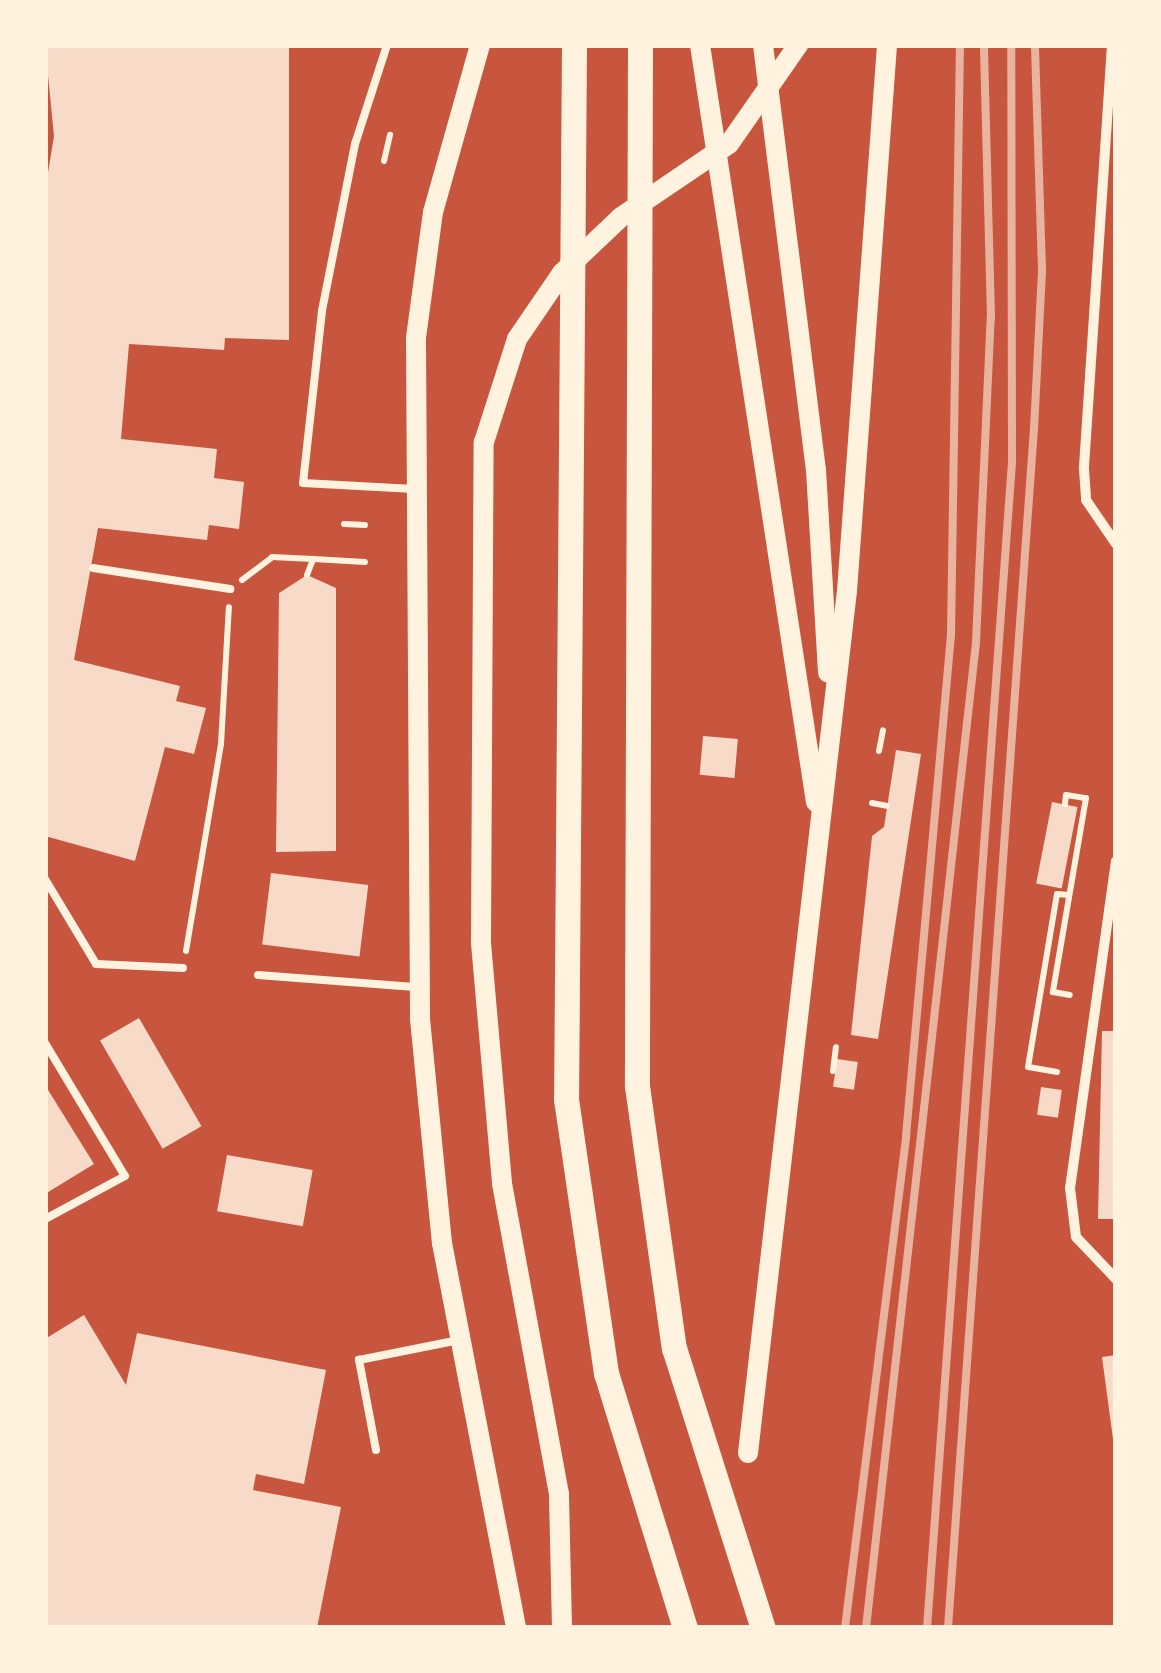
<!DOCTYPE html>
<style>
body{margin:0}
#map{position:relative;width:1161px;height:1673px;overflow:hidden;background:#c8553d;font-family:Lora,serif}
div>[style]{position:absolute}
.building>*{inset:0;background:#f7dbc8;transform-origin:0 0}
.path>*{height:6px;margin:-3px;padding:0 3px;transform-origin:3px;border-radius:3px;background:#fff3e0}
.service>*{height:8px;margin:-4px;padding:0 4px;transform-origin:4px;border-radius:4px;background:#fff3e0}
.minor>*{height:10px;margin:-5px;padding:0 5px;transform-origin:5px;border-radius:5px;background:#fff3e0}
.secondary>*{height:20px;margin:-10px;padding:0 10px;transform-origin:10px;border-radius:10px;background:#fff3e0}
.primary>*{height:25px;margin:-12.5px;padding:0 12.5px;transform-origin:12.5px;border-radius:12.5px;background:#fff3e0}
.rail>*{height:8px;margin:-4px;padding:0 4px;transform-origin:4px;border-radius:4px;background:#e9b49f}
span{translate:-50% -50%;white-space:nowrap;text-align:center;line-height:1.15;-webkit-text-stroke:8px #fff3e0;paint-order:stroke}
.frame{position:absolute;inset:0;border:48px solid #fff3e0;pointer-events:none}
</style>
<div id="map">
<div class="building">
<i style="clip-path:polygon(45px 45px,289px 45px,289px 340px,225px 338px,224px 350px,129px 344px,121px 439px,217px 449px,214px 478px,244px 482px,239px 529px,209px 525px,207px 540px,98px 528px,74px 660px,180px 686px,176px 701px,206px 708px,194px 754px,165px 747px,135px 861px,45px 836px,45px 191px,54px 136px)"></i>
<i style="clip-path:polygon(307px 575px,336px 588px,336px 851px,276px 852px,279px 593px)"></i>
<i style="left:703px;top:736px;width:35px;height:39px;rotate:5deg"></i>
<i style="clip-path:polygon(896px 750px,921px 754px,878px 1039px,851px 1035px,872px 836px,884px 827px)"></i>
<i style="left:1052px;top:802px;width:26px;height:83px;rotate:11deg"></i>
<i style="left:271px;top:873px;width:98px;height:72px;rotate:7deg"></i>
<i style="left:139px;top:1018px;width:125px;height:45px;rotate:60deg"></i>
<i style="clip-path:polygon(1102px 1031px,1116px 1031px,1116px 1219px,1098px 1219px)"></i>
<i style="left:837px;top:1059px;width:21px;height:28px;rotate:8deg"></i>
<i style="clip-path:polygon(45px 1085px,94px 1164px,45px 1194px)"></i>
<i style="left:1041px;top:1087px;width:21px;height:28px;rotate:8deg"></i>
<i style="left:227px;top:1155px;width:87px;height:57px;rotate:10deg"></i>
<i style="clip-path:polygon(84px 1315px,126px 1385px,137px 1333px,326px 1370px,304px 1484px,256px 1474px,253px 1490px,341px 1507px,317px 1628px,45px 1628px,45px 1339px)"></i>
<i style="clip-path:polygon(1116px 1355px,1116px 1439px,1113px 1439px,1102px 1357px)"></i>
</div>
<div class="path">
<i style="left:384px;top:161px;width:27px;rotate:-77deg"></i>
<i style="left:344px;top:524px;width:21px;rotate:3deg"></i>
<i style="left:307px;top:575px;width:17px;rotate:-69deg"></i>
<i style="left:313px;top:559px;width:52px;rotate:3.3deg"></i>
<i style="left:242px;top:580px;width:38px;rotate:-37deg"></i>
<i style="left:272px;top:557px;width:41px;rotate:2.8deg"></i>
<i style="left:879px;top:751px;width:21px;rotate:-79deg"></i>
<i style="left:872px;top:803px;width:15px;rotate:11deg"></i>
<i style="left:1065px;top:804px;width:9px;rotate:-84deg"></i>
<i style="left:1066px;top:795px;width:20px;rotate:9deg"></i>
<i style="left:1086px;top:798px;width:197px;rotate:99.7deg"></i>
<i style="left:1053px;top:992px;width:17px;rotate:10deg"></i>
<i style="left:186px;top:951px;width:210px;rotate:-80.4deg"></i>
<i style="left:221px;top:744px;width:137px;rotate:-86.7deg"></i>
<i style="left:833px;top:1071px;width:24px;rotate:-83deg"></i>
<i style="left:1057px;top:1072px;width:29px;rotate:-170deg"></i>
<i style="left:1028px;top:1067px;width:175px;rotate:-80.5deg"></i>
<i style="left:1057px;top:894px;width:12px;rotate:5deg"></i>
</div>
<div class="service">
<i style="left:387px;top:45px;width:104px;rotate:107.9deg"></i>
<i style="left:355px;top:144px;width:170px;rotate:101.2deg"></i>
<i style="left:322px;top:311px;width:173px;rotate:96.3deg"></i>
<i style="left:303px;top:483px;width:111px;rotate:3.1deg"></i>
<i style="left:93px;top:568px;width:139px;rotate:8.7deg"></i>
<i style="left:45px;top:879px;width:99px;rotate:59deg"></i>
<i style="left:96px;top:964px;width:87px;rotate:2.6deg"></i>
<i style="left:258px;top:975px;width:157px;rotate:4.4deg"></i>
<i style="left:45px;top:1043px;width:155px;rotate:59deg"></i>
<i style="left:125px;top:1176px;width:91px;rotate:151.7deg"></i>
<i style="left:376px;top:1450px;width:92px;rotate:-100.7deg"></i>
<i style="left:359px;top:1360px;width:102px;rotate:-11.3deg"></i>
</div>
<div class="minor">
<i style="left:1112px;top:45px;width:425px;rotate:93.8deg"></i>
<i style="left:1084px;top:469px;width:31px;rotate:86deg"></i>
<i style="left:1086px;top:500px;width:53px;rotate:55.7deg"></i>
<i style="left:1116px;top:861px;width:330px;rotate:98deg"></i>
<i style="left:1070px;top:1188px;width:49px;rotate:83deg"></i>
<i style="left:1076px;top:1237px;width:58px;rotate:46.4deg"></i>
</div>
<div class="secondary">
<i style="left:480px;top:45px;width:173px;rotate:105.7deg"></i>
<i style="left:433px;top:212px;width:127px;rotate:97.7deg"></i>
<i style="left:416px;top:338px;width:681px;rotate:89.66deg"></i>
<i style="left:420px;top:1019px;width:225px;rotate:84.4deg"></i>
<i style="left:442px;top:1243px;width:392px;rotate:79.1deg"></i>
<i style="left:700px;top:45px;width:766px;rotate:81.29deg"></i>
<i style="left:763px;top:45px;width:428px;rotate:82.9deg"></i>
<i style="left:816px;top:470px;width:203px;rotate:86.6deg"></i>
<i style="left:748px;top:1453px;width:868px;rotate:-83.45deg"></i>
<i style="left:847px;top:591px;width:547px;rotate:-85.81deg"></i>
<i style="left:562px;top:1628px;width:134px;rotate:-91.3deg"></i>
<i style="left:559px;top:1494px;width:316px;rotate:-100.4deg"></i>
<i style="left:502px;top:1183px;width:243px;rotate:-95deg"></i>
<i style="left:481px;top:941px;width:499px;rotate:-89.7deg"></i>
<i style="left:484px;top:442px;width:108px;rotate:-72.2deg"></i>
<i style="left:517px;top:339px;width:80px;rotate:-55.7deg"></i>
<i style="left:562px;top:273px;width:81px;rotate:-43.5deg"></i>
<i style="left:621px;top:217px;width:130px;rotate:-34.1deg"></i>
<i style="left:729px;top:144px;width:121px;rotate:-55.1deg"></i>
</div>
<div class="primary">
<i style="left:574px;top:45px;width:1054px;rotate:90.43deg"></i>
<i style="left:566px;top:1099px;width:277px;rotate:81.7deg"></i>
<i style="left:606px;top:1373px;width:267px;rotate:72.8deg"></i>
<i style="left:640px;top:45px;width:1041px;rotate:90.17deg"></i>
<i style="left:637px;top:1086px;width:265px;rotate:82deg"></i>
<i style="left:674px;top:1348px;width:294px;rotate:72.4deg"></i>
</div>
<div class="rail">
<i style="left:845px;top:1628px;width:496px;rotate:-82.9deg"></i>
<i style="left:906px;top:1136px;width:503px;rotate:-84.87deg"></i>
<i style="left:951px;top:635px;width:590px;rotate:-89.13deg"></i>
<i style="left:866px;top:1628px;width:992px;rotate:-83.63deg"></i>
<i style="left:976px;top:642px;width:325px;rotate:-87.4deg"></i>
<i style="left:991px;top:317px;width:272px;rotate:-91.5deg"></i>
<i style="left:927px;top:1628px;width:1170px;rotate:-85.83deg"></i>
<i style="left:1012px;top:461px;width:416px;rotate:-90.1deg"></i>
<i style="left:948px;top:1628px;width:1202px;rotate:-85.9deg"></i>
<i style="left:1034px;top:429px;width:159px;rotate:-87.1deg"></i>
<i style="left:1042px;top:270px;width:225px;rotate:-91.8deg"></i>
</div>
<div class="frame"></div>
</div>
